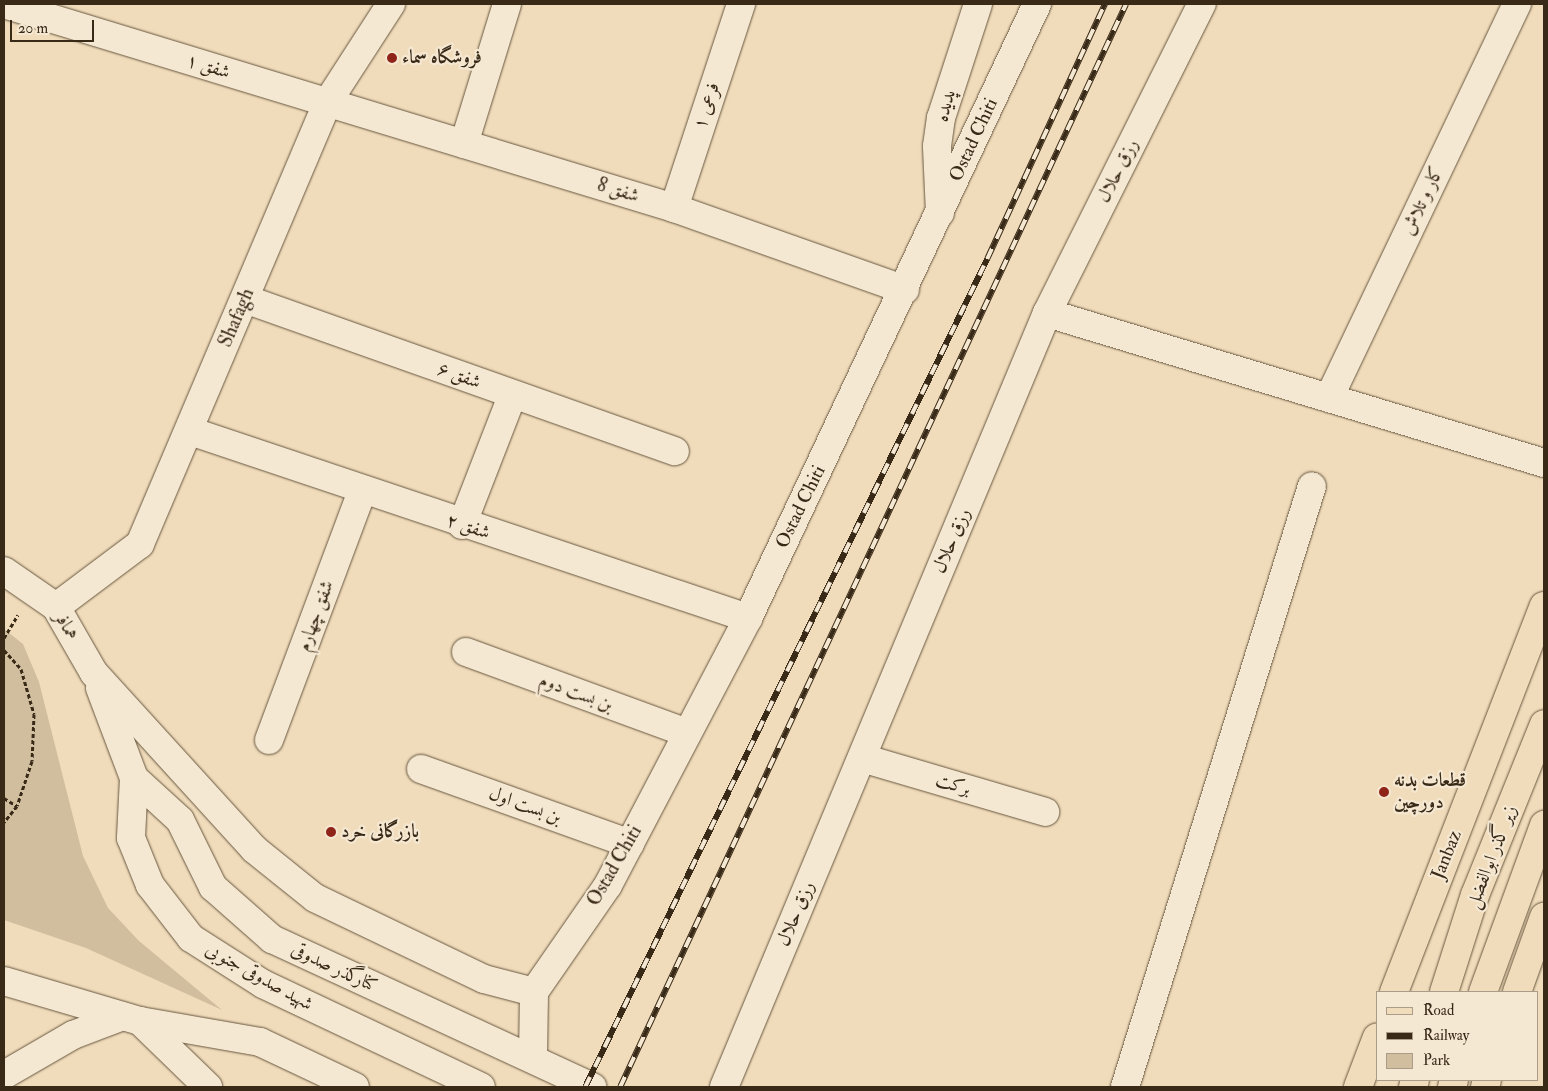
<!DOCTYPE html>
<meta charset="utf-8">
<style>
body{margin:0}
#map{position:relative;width:1548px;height:1091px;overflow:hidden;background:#f0dcba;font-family:"IM FELL Double Pica",Amiri,serif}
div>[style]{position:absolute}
.green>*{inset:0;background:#d1be9e}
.path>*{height:3px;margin-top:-1.5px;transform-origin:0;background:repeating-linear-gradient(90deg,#392a18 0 4px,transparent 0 6.5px)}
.roads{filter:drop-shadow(0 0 1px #675640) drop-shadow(0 0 1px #675640)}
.minor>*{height:28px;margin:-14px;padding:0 14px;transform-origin:14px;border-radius:14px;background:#f5e8d2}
.tertiary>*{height:28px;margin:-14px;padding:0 14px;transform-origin:14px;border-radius:14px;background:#f5e8d2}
.secondary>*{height:28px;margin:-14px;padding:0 14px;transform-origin:14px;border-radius:14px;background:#f5e8d2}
.primary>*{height:28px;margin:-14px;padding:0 14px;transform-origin:14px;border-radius:14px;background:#f0dcba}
.rail>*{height:5.5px;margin-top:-2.75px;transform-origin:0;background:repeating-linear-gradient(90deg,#f5e8d2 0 11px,#392a18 0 22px);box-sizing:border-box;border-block:1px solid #392a18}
.dots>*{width:14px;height:14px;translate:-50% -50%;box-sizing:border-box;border:2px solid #f5e8d2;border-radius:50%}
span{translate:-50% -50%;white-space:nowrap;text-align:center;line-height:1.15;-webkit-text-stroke:4.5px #f5e8d2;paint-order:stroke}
.poi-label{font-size:19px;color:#392a18;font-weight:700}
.left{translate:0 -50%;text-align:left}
.street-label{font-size:19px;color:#392a18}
.frame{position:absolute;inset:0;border:5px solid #392a18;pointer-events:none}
.legend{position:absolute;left:1376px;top:991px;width:162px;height:90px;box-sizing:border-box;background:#f5e8d2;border:1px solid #aa9c88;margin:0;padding:6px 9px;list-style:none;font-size:15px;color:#392a18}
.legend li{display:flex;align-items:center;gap:10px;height:25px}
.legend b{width:25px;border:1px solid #aa9c88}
.scale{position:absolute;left:10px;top:20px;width:84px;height:22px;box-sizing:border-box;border:2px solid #392a18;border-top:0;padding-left:6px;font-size:15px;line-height:18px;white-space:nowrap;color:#392a18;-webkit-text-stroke:4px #f5e8d2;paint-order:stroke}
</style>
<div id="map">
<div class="green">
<i style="clip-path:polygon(4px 629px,23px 644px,39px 682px,83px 856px,108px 908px,139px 941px,222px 1010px,86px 948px,4px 920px)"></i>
</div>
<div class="path">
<i style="left:4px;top:638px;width:27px;rotate:-59deg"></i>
<i style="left:4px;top:650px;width:25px;rotate:48deg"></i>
<i style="left:21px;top:669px;width:47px;rotate:73.9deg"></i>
<i style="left:34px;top:714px;width:47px;rotate:92.4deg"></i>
<i style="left:32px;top:761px;width:47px;rotate:108.4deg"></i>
<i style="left:17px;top:806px;width:21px;rotate:129deg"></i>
<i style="left:4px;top:798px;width:15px;rotate:32deg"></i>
</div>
<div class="roads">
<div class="minor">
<i style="left:4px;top:4px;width:700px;rotate:16.93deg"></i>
<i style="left:674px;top:208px;width:245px;rotate:19.5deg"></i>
<i style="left:464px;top:144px;width:146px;rotate:-72.9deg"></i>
<i style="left:674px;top:208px;width:215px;rotate:-71.8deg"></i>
<i style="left:940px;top:213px;width:67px;rotate:-92.6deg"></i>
<i style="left:937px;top:146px;width:28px;rotate:-82deg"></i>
<i style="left:941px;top:118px;width:120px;rotate:-72deg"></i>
<i style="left:245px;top:299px;width:456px;rotate:19.5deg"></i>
<i style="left:1047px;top:313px;width:519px;rotate:16.79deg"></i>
<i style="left:1329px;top:398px;width:437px;rotate:-64.5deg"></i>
<i style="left:190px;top:431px;width:589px;rotate:18.53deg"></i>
<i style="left:462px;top:525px;width:138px;rotate:-68.8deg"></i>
<i style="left:466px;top:652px;width:235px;rotate:20.1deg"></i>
<i style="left:269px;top:740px;width:266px;rotate:-69.5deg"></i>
<i style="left:862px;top:758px;width:191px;rotate:16.4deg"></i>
<i style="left:421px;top:769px;width:222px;rotate:19.7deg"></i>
<i style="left:724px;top:1087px;width:839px;rotate:-67.35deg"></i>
<i style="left:1047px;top:313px;width:346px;rotate:-63.4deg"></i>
<i style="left:1125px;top:1087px;width:629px;rotate:-72.72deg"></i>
</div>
<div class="tertiary">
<i style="left:56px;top:607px;width:105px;rotate:-36.9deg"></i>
<i style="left:140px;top:544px;width:479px;rotate:-67deg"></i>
<i style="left:327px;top:103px;width:118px;rotate:-57.1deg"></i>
<i style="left:533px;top:1057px;width:65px;rotate:-89.1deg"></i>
<i style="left:534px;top:992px;width:130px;rotate:-55.3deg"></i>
<i style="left:608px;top:885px;width:301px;rotate:-62.3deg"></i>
<i style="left:748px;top:618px;width:679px;rotate:-64.79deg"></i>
<i style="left:4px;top:1075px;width:80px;rotate:-30.1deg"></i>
<i style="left:73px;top:1035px;width:53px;rotate:-20.8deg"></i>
</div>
<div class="secondary">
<i style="left:4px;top:571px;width:63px;rotate:34.7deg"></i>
<i style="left:56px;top:607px;width:76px;rotate:60.1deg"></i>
<i style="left:94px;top:673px;width:238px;rotate:47.7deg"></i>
<i style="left:254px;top:849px;width:78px;rotate:38.8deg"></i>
<i style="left:315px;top:898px;width:187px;rotate:25.6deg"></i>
<i style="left:484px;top:979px;width:52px;rotate:14.6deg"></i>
<i style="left:100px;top:688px;width:96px;rotate:69.3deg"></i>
<i style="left:134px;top:778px;width:60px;rotate:92.9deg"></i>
<i style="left:131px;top:838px;width:51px;rotate:68deg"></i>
<i style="left:150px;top:885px;width:67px;rotate:52.3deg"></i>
<i style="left:191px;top:938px;width:85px;rotate:32.6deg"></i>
<i style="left:263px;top:984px;width:241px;rotate:25.3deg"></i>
<i style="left:134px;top:778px;width:62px;rotate:42.4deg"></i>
<i style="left:180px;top:820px;width:75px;rotate:63.8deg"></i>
<i style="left:213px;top:887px;width:79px;rotate:41.4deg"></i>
<i style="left:272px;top:939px;width:353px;rotate:24.8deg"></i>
<i style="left:4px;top:981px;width:142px;rotate:16.4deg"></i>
<i style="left:140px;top:1021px;width:122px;rotate:9.9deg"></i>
<i style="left:260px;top:1042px;width:105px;rotate:25.3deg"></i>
<i style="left:140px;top:1021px;width:95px;rotate:44.1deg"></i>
</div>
<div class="primary">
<i style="left:1394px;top:992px;width:414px;rotate:-68.8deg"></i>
<i style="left:1444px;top:992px;width:102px;rotate:-72.3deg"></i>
<i style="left:1475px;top:895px;width:184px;rotate:-68deg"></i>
<i style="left:1483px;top:992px;width:178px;rotate:-69.9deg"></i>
<i style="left:1517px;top:992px;width:80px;rotate:-70.2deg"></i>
<i style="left:1358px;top:1087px;width:53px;rotate:-69.2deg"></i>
<i style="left:1413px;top:1087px;width:7px;rotate:-74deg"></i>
<i style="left:1452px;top:1087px;width:7px;rotate:-74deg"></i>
<i style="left:1485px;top:1087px;width:7px;rotate:-74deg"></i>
</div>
</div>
<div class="rail">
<i style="left:585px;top:1087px;width:920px;rotate:-64.1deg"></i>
<i style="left:987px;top:259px;width:281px;rotate:-65.2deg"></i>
<i style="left:620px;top:1087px;width:1195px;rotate:-64.96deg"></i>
</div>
<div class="dots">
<i style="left:392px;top:58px;background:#8f2418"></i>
<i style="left:1384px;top:792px;background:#8f2418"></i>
<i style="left:331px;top:832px;background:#8f2418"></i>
</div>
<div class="poi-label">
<span class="left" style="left:402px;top:58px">فروشگاه سماء</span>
<span class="left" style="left:1394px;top:792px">قطعات بدنه<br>دورچین</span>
<span class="left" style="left:341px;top:832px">بازرگانی خرد</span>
</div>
<div class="street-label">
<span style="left:208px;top:67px;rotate:17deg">شفق ۱</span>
<span style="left:707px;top:106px;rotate:-72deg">فرعی ۱</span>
<span style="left:946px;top:106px;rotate:-75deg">پدیده</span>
<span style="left:974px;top:140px;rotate:-65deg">Ostad Chiti</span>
<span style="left:1118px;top:171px;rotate:-63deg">رزق حلال</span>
<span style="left:618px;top:191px;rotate:17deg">شفق 8</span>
<span style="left:1423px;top:201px;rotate:-65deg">کار و تلاش</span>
<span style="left:237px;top:318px;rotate:-67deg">Shafagh</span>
<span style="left:459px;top:376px;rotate:20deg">شفق ۶</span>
<span style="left:801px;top:507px;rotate:-64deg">Ostad Chiti</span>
<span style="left:468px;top:527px;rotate:18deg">شفق ۲</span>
<span style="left:952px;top:541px;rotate:-67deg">رزق حلال</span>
<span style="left:316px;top:616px;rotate:-70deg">شفق چهارم</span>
<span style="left:66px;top:626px;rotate:60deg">همافر</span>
<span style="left:576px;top:693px;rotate:20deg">بن بست دوم</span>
<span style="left:953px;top:785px;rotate:17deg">برکت</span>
<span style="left:525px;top:806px;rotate:20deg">بن بست اول</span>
<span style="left:1447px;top:855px;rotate:-68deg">Janbaz</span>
<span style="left:1492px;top:857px;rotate:-69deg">زیر گذر ابوالفضل</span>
<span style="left:615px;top:866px;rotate:-60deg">Ostad Chiti</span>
<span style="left:796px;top:914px;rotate:-67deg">رزق حلال</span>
<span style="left:334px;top:968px;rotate:25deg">کنارگذر صدوقی</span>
<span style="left:259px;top:977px;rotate:29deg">شهید صدوقی جنوبی</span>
</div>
<div class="frame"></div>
<ul class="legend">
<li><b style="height:6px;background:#f0dcba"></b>Road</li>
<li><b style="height:6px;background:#392a18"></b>Railway</li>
<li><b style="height:14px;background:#d1be9e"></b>Park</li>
</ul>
<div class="scale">20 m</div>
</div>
